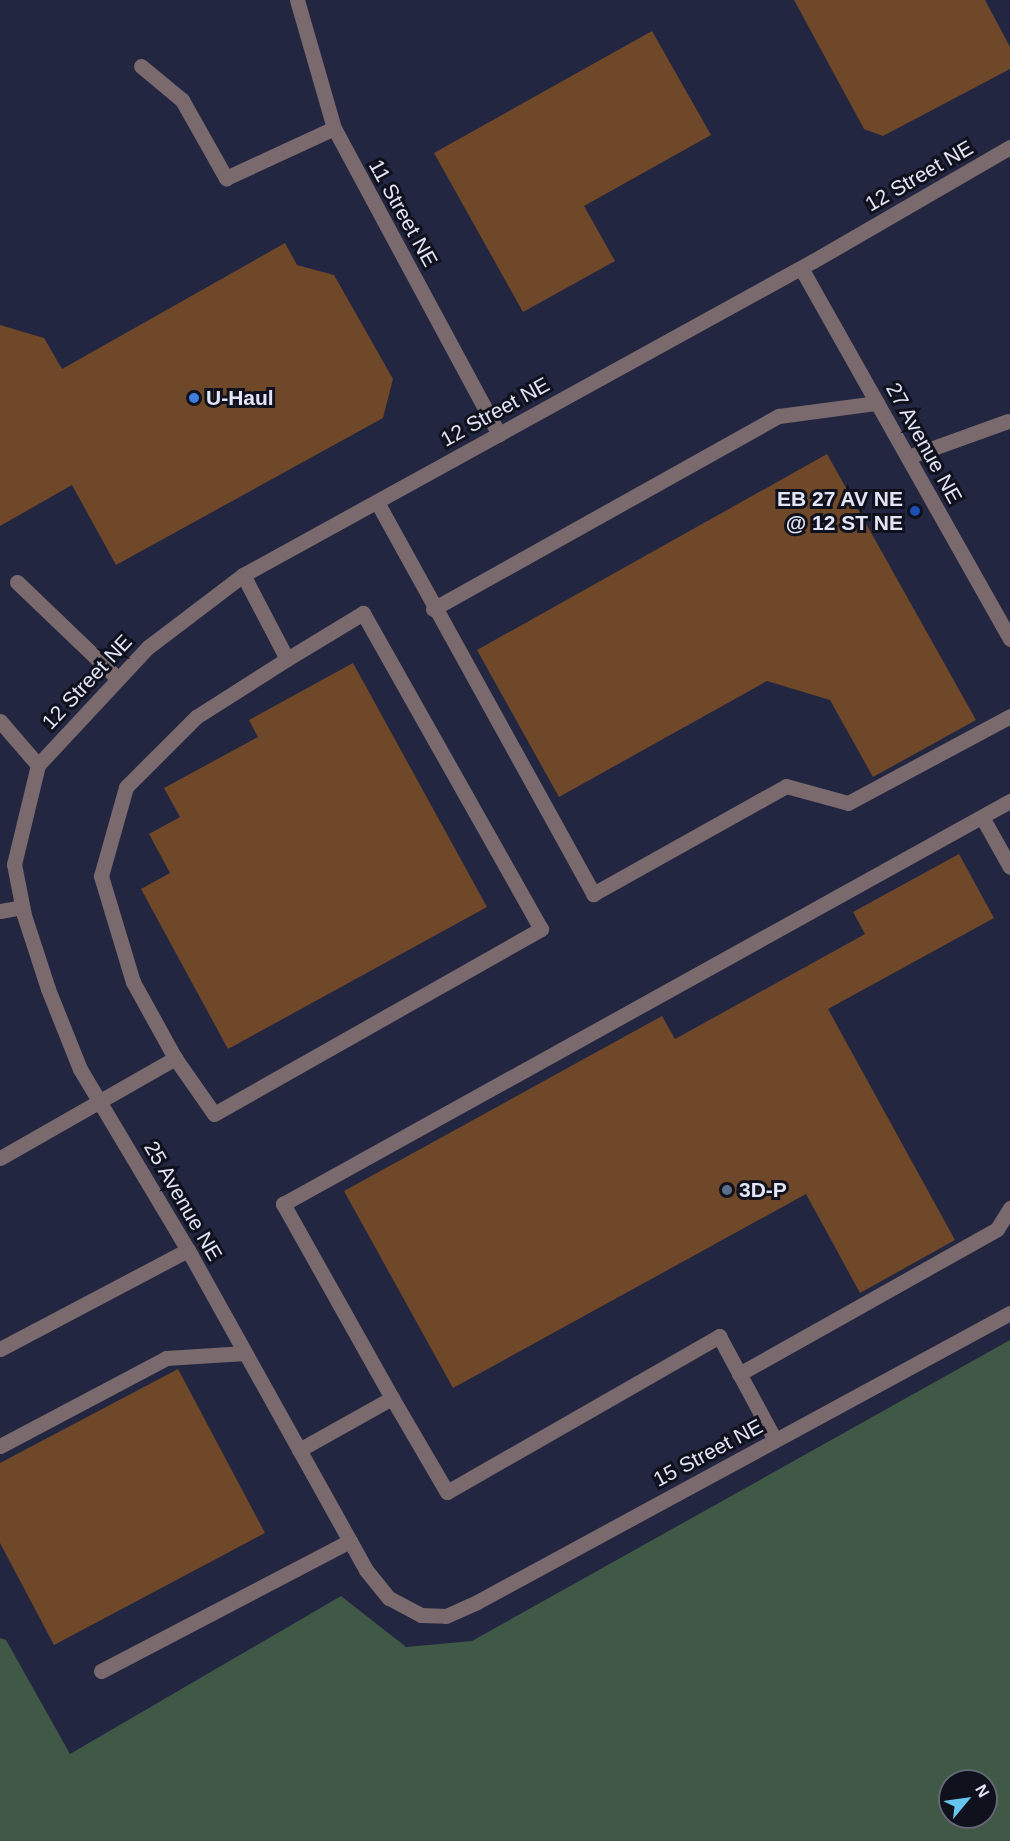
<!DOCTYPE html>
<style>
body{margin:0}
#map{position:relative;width:1010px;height:1841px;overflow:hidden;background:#232640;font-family:Helvetica,sans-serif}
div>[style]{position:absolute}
.green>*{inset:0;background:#405946}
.building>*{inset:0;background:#6f4729}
.minor>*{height:15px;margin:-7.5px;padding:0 7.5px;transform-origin:7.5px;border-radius:7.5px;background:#7a696d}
.dots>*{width:16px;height:16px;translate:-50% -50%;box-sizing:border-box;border:3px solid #0f111c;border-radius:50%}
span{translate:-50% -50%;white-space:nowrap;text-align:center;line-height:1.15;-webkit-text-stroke:6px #0f111c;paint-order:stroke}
.street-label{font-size:21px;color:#e2e5f6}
.poi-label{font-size:21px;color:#e2e5f6;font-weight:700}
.left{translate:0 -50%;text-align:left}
.right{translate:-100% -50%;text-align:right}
.north{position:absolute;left:938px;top:1769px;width:60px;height:60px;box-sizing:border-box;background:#0f111c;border:2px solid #636673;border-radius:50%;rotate:61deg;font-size:16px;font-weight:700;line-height:24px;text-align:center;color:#e2e5f6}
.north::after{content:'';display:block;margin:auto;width:21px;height:27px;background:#65c5ee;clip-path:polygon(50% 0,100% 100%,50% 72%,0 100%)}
</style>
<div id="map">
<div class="green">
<i style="clip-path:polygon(evenodd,1010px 1340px,1010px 1841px,0 1841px,0 1638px,6px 1640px,70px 1754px,341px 1596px,406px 1647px,472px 1641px,1010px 1340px,950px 1781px,986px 1781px,986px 1817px,950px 1817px,950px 1781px)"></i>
</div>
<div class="building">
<i style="clip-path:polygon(794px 0,985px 0,1010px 47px,1010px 69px,883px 136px,864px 129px)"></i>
<i style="clip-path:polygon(652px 31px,711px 135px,584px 206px,615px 261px,523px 312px,434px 153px)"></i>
<i style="clip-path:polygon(285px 243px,297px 265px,334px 275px,393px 379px,383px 418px,116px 565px,72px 485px,0 526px,0 325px,44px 338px,62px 369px)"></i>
<i style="clip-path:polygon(827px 454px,976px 720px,873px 777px,830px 700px,767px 681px,559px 797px,477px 650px)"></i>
<i style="clip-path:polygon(353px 663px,487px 907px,228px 1049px,141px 889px,170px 873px,149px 834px,180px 817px,164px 788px,258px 737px,249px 720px)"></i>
<i style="clip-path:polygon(959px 854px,994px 918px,828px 1009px,955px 1240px,860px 1293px,806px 1194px,453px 1388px,344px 1191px,662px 1016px,675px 1039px,865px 934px,853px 912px)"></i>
<i style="clip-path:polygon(178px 1369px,265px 1533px,54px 1645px,0 1543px,0 1463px)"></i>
</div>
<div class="minor">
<i style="left:297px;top:0;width:133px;rotate:73.9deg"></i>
<i style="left:334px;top:128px;width:348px;rotate:61.7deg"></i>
<i style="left:141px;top:66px;width:53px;rotate:39.7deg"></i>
<i style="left:182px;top:100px;width:90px;rotate:60.6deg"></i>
<i style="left:226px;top:178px;width:119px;rotate:-24.8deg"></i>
<i style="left:1010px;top:147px;width:228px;rotate:149.9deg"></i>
<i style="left:813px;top:261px;width:651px;rotate:151.15deg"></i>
<i style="left:243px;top:575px;width:119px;rotate:142.8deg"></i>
<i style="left:148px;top:647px;width:161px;rotate:133deg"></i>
<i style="left:38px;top:765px;width:102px;rotate:103.6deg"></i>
<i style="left:14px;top:864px;width:52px;rotate:78.9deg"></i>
<i style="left:24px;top:915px;width:78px;rotate:72deg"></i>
<i style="left:48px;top:989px;width:86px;rotate:68.2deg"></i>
<i style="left:80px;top:1069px;width:211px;rotate:59.2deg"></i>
<i style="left:188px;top:1250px;width:366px;rotate:60.9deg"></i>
<i style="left:366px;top:1570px;width:36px;rotate:51deg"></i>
<i style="left:389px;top:1598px;width:36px;rotate:28deg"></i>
<i style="left:421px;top:1615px;width:25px;rotate:2deg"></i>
<i style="left:446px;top:1616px;width:34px;rotate:-24deg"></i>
<i style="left:477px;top:1602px;width:606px;rotate:-28.47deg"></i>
<i style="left:801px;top:268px;width:426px;rotate:60.6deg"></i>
<i style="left:908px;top:457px;width:106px;rotate:-19.8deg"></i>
<i style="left:377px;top:502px;width:448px;rotate:61.1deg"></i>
<i style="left:593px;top:894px;width:221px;rotate:-29.2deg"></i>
<i style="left:786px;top:786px;width:64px;rotate:15.3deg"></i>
<i style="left:848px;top:803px;width:184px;rotate:-28.2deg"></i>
<i style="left:17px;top:582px;width:140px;rotate:43.8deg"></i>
<i style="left:433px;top:609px;width:396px;rotate:-29.2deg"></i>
<i style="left:779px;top:416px;width:99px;rotate:-7.6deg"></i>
<i style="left:0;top:721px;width:58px;rotate:49.2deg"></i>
<i style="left:982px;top:817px;width:57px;rotate:60.8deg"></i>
<i style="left:0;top:911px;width:22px;rotate:-10deg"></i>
<i style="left:175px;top:1058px;width:68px;rotate:55.1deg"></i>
<i style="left:214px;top:1114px;width:376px;rotate:-29.5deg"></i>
<i style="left:541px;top:929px;width:363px;rotate:-119.4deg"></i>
<i style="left:363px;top:613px;width:89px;rotate:148.8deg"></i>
<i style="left:0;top:1158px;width:202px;rotate:-29.7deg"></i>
<i style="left:175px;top:1058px;width:87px;rotate:-118.9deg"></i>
<i style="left:133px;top:982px;width:111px;rotate:-106.8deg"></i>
<i style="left:101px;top:876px;width:92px;rotate:-74.3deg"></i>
<i style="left:126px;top:787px;width:99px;rotate:-45deg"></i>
<i style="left:196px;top:717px;width:108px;rotate:-32.5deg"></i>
<i style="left:287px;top:659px;width:95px;rotate:-117.6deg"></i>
<i style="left:0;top:1349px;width:212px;rotate:-27.8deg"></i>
<i style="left:739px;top:1374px;width:296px;rotate:-29.3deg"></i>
<i style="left:997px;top:1229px;width:25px;rotate:-58deg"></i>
<i style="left:392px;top:1398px;width:109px;rotate:59.7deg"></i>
<i style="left:447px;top:1492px;width:314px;rotate:-29.8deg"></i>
<i style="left:719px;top:1336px;width:118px;rotate:61.7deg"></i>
<i style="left:0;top:1446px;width:188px;rotate:-27.9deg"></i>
<i style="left:166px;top:1358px;width:79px;rotate:-3.6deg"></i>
<i style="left:299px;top:1450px;width:107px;rotate:-29.2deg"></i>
<i style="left:392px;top:1398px;width:223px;rotate:-119.3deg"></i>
<i style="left:283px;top:1204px;width:831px;rotate:-29deg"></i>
<i style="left:101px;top:1671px;width:281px;rotate:-27.6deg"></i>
</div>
<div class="dots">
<i style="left:194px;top:398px;background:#3f7fe0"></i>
<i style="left:915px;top:511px;background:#1a4fb4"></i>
<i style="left:727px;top:1190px;background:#5c6f8a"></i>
</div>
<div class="street-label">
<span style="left:919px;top:176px;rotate:-30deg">12 Street NE</span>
<span style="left:403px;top:213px;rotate:61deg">11 Street NE</span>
<span style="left:495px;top:412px;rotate:-29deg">12 Street NE</span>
<span style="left:924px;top:443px;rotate:61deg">27 Avenue NE</span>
<span style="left:87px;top:682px;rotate:-47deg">12 Street NE</span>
<span style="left:183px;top:1201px;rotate:60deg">25 Avenue NE</span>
<span style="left:708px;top:1453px;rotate:-28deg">15 Street NE</span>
</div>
<div class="poi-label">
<span class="left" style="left:206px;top:398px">U-Haul</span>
<span class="right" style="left:903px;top:511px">EB 27 AV NE<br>@ 12 ST NE</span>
<span class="left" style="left:739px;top:1190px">3D-P</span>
</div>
<div class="north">N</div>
</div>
